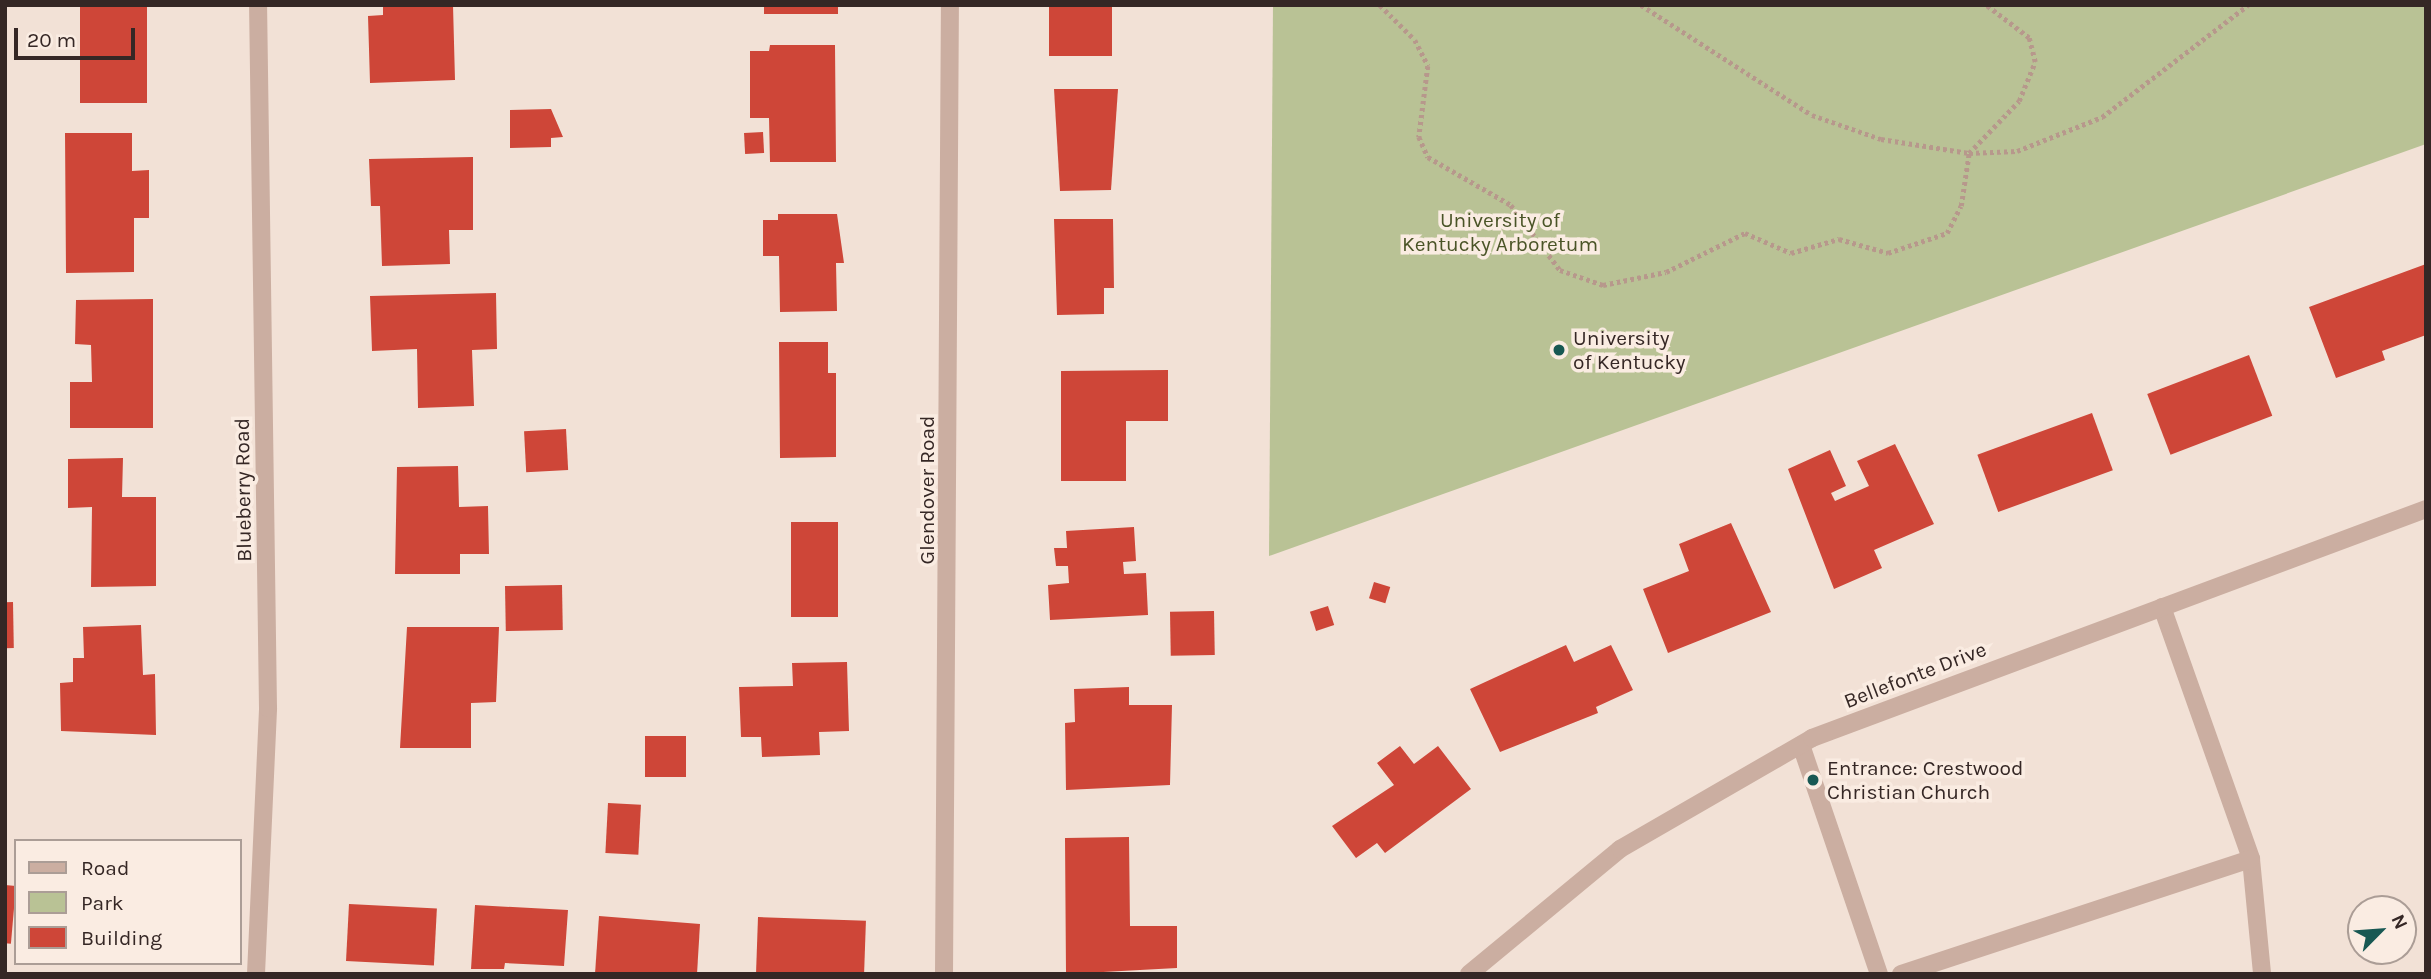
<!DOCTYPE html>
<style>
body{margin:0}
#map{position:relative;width:2431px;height:979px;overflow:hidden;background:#f2e1d6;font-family:Karla,sans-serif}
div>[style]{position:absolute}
.green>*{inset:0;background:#b9c295}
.building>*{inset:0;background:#ce4638;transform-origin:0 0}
.path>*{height:4.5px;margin-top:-2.25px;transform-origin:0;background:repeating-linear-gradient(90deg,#b7988c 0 3.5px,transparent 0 7px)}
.minor>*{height:18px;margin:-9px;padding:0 9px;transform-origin:9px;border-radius:9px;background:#cbaea1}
.dots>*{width:19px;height:19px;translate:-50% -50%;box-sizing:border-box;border:4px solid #faece2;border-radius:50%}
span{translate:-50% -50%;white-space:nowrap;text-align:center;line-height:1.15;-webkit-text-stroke:7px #faece2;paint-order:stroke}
.park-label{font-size:21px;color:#4a5427}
.poi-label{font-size:21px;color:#352725}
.left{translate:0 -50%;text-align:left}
.street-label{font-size:21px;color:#352725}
.frame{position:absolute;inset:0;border:7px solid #352725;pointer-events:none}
.legend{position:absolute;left:14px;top:839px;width:228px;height:126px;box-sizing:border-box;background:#faece2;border:2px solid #ab9d96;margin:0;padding:9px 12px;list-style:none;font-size:21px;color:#352725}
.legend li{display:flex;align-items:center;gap:14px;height:35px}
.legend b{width:35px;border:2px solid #ab9d96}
.north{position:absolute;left:2347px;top:895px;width:70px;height:70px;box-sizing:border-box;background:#faece2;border:2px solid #ab9d96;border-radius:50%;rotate:65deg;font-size:19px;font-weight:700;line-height:28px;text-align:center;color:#352725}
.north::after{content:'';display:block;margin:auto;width:24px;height:32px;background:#185853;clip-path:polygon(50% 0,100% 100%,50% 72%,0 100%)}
.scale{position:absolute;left:14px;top:28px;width:121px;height:32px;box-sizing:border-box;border:4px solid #352725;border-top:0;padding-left:9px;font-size:21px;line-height:24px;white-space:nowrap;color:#352725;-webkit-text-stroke:5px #faece2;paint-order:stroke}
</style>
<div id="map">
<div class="green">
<i style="clip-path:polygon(1273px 5px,2426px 5px,2426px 144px,1269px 556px)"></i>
</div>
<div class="building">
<i style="left:80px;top:5px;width:67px;height:98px"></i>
<i style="clip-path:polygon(383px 5px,453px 5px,455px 80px,370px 83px,368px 16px,383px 15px)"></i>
<i style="left:764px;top:5px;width:74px;height:9px"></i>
<i style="left:1049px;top:5px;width:63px;height:51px"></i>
<i style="clip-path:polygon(770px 45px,835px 45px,836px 162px,770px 162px,769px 118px,750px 118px,750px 51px,769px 51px)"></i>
<i style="clip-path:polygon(1054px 89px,1118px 89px,1111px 190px,1060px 191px)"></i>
<i style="clip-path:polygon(551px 109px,563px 137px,551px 138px,551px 147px,510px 148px,510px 110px)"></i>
<i style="left:763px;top:132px;width:21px;height:19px;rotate:87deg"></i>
<i style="clip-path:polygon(65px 133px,132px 133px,132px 171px,149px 170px,149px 218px,134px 218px,134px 272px,66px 273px)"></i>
<i style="clip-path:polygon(473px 157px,473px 230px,449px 230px,450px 264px,382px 266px,380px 206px,371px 206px,369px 159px)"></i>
<i style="clip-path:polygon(778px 214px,837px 214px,844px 263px,836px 263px,837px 311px,780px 312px,779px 256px,763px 256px,763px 220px,778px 220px)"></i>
<i style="clip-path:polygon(1054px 219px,1113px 219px,1114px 288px,1104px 288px,1104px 314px,1057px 315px)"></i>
<i style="clip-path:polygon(2426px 264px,2426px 335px,2382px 351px,2385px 360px,2336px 378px,2309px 307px)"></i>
<i style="clip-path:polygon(496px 293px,497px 349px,472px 350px,474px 406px,418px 408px,417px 349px,372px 351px,370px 296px)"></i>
<i style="clip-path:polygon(153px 299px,153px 428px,70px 428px,70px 382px,92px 382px,91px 345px,75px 344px,76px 300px)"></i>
<i style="clip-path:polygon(779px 342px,828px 342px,828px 373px,836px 373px,836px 457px,780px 458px)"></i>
<i style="left:2249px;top:355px;width:65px;height:109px;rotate:69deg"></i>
<i style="clip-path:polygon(1168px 370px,1168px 421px,1126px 421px,1126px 481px,1061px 481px,1061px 371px)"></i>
<i style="left:2092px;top:413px;width:61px;height:122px;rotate:70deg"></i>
<i style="left:566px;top:429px;width:41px;height:42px;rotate:87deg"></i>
<i style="clip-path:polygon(1895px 444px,1934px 524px,1874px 550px,1882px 568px,1834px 589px,1788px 469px,1830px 450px,1846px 486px,1831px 493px,1835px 501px,1869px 486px,1857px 461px)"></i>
<i style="clip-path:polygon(123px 458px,122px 497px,156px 497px,156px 586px,91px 587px,92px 507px,68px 508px,68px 459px)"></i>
<i style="clip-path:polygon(458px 466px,459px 507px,488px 506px,489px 554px,460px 554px,460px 574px,395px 574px,397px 467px)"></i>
<i style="left:791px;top:522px;width:47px;height:95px"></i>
<i style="clip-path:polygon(1731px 523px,1771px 612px,1668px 653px,1643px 589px,1689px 571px,1679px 544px)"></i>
<i style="clip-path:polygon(1134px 527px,1136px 561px,1123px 562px,1124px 574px,1146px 573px,1148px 615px,1050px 620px,1048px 585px,1069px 583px,1068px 566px,1056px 566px,1054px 548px,1067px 548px,1066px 531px)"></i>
<i style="left:1374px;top:582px;width:17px;height:17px;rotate:17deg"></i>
<i style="left:562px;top:585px;width:45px;height:57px;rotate:89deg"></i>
<i style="left:13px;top:602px;width:46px;height:8px;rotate:89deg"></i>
<i style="left:1328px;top:606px;width:20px;height:19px;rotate:72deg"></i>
<i style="left:1214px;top:611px;width:44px;height:44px;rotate:89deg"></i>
<i style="clip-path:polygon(141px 625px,143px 675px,155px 674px,156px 735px,61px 731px,60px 683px,73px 682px,73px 658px,84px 658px,83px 627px)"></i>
<i style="clip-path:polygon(407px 627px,499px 627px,496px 702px,471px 703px,471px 748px,400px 748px)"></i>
<i style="clip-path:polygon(1566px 645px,1574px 662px,1611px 645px,1633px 690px,1596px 707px,1598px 713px,1500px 752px,1470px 689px)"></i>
<i style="clip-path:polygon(847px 662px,849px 731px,819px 732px,820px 755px,762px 757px,761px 737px,741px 737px,739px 687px,793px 686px,792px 663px)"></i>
<i style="clip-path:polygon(1129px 687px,1129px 705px,1172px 705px,1170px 785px,1066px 790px,1065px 723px,1075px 722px,1074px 689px)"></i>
<i style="left:686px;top:736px;width:41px;height:41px;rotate:90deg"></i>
<i style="clip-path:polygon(1400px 746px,1414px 764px,1438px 746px,1471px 789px,1385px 853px,1377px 843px,1356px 858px,1332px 826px,1394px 785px,1377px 763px)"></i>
<i style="left:608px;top:803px;width:33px;height:50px;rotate:3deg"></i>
<i style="clip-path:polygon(1129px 837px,1130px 926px,1177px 926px,1177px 968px,1066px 974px,1065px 838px)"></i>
<i style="left:5px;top:885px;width:11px;height:58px;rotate:5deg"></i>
<i style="left:349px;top:904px;width:88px;height:57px;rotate:3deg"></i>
<i style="clip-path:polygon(475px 905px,568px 910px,564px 966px,505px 963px,504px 969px,471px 969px)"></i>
<i style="clip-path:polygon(599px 916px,700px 924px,697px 974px,595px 974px)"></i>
<i style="left:758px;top:917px;width:108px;height:57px;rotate:2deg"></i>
</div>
<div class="path">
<i style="left:1380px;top:5px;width:49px;rotate:45deg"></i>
<i style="left:1415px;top:40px;width:29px;rotate:63deg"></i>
<i style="left:1428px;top:66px;width:72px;rotate:97.2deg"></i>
<i style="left:1419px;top:137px;width:22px;rotate:66deg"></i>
<i style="left:1428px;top:157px;width:96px;rotate:30deg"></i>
<i style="left:1511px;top:205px;width:81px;rotate:53deg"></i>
<i style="left:1560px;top:270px;width:46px;rotate:19.2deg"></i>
<i style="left:1603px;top:285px;width:64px;rotate:-11.7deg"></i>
<i style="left:1666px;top:272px;width:88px;rotate:-26.3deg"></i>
<i style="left:1745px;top:233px;width:50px;rotate:23.5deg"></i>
<i style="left:1791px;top:253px;width:50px;rotate:-16.3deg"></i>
<i style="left:1839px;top:239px;width:51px;rotate:15.9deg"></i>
<i style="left:1888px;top:253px;width:62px;rotate:-18.7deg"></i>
<i style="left:1947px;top:233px;width:30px;rotate:-63deg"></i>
<i style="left:1961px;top:206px;width:54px;rotate:-81.4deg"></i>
<i style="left:1969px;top:153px;width:72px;rotate:-46.1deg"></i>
<i style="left:2019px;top:101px;width:42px;rotate:-67.7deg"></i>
<i style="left:2035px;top:62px;width:25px;rotate:-104deg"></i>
<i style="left:2029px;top:38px;width:54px;rotate:-142.5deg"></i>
<i style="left:1641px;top:5px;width:203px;rotate:32.8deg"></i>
<i style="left:1812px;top:115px;width:73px;rotate:19.2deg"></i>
<i style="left:1881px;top:139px;width:89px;rotate:9deg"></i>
<i style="left:1969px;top:153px;width:48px;rotate:-2.4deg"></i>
<i style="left:2017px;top:151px;width:92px;rotate:-21.8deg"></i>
<i style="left:2102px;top:117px;width:184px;rotate:-37.5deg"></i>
</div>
<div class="minor">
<i style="left:2162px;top:607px;width:267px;rotate:70.5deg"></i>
<i style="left:2251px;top:859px;width:116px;rotate:84.5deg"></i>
<i style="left:1801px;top:745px;width:242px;rotate:71.2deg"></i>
<i style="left:256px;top:974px;width:266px;rotate:-87.4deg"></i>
<i style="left:268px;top:708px;width:703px;rotate:-90.81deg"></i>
<i style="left:944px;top:974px;width:969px;rotate:-89.65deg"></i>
<i style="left:1469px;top:974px;width:196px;rotate:-39.6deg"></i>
<i style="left:1620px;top:849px;width:222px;rotate:-30deg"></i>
<i style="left:1812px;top:738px;width:655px;rotate:-20.45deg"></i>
<i style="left:1901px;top:974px;width:368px;rotate:-18.2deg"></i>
</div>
<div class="dots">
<i style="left:1559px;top:350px;background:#185853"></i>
<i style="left:1813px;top:780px;background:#185853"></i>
</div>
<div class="park-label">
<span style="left:1500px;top:232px">University of<br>Kentucky Arboretum</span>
</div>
<div class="poi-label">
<span class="left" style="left:1573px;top:350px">University<br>of Kentucky</span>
<span class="left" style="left:1827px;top:780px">Entrance: Crestwood<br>Christian Church</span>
</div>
<div class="street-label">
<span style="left:243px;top:490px;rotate:-91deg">Blueberry Road</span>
<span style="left:927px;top:490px;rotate:-90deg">Glendover Road</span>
<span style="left:1915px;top:675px;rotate:-21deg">Bellefonte Drive</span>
</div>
<div class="frame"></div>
<ul class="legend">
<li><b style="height:9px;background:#cbaea1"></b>Road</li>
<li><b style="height:19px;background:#b9c295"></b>Park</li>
<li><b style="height:19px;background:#ce4638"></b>Building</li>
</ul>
<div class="north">N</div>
<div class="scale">20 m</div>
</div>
